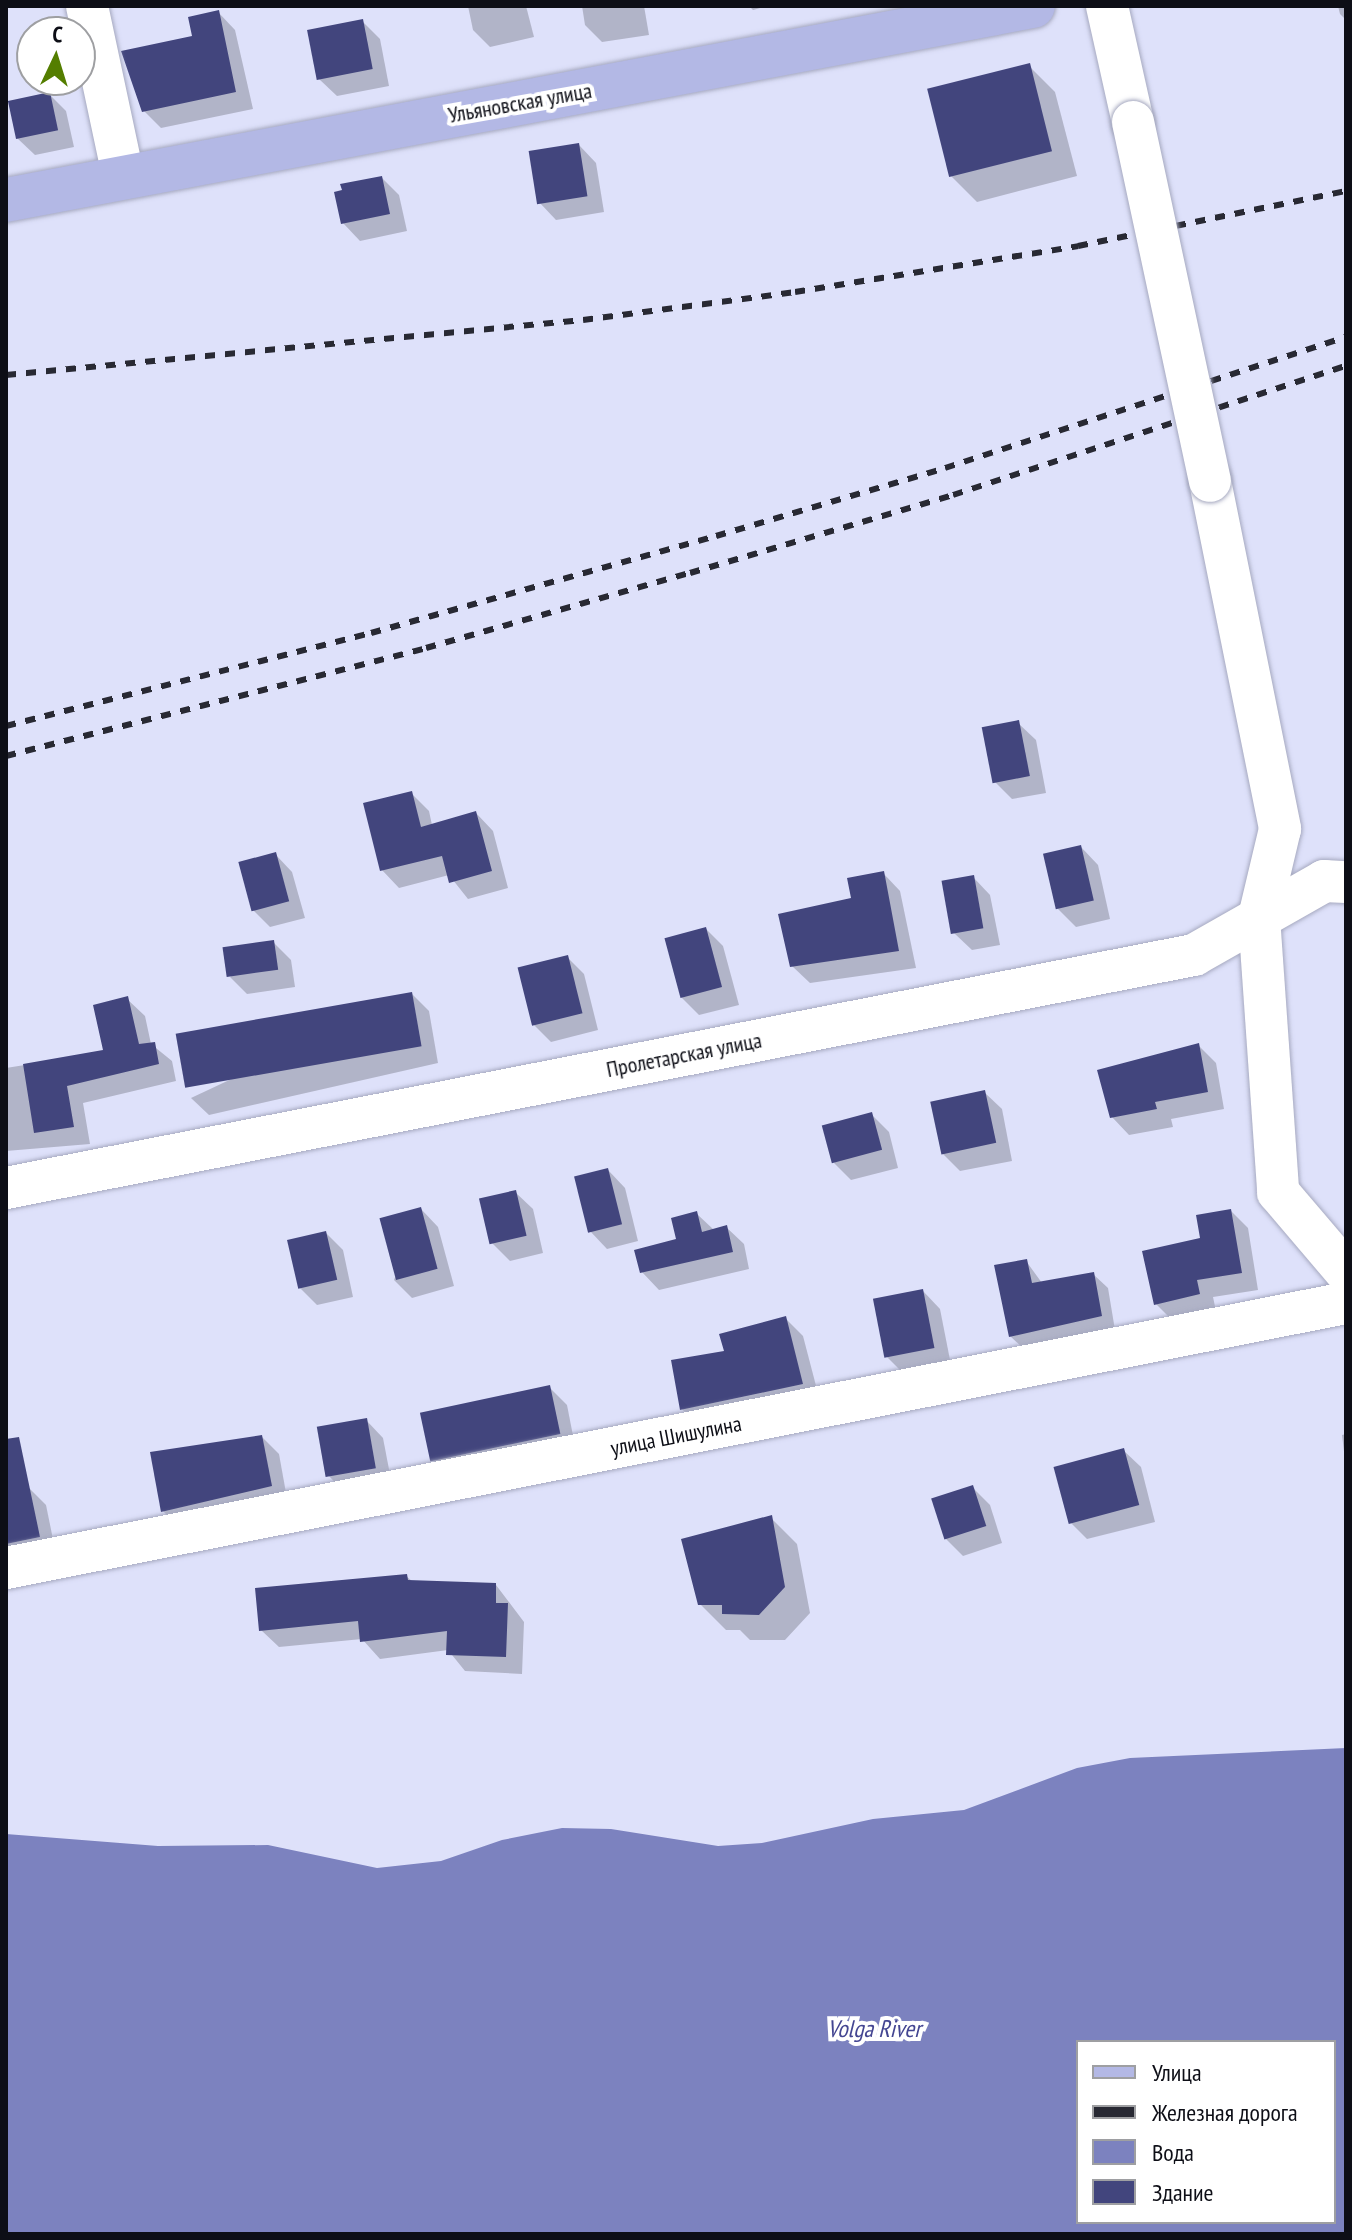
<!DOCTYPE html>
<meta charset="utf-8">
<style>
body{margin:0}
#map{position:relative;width:1352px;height:2240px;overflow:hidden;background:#dee1fa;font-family:"PT Sans Narrow",sans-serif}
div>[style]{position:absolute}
.water>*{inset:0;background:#7c82bf}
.shadow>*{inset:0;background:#0003}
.building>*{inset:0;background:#42457d;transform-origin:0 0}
.roads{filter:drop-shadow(0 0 2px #a6a9c0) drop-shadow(0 0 2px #a6a9c0)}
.minor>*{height:42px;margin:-21px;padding:0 21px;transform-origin:21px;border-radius:21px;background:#fff}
.major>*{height:44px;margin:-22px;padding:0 22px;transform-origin:22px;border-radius:22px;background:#b3b8e5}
.rail>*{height:6px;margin-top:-3px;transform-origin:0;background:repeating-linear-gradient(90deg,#282933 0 10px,transparent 0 20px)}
.bridges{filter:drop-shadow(0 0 2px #a6a9c0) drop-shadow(0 0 2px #a6a9c0)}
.minor-bridge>*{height:42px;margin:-21px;padding:0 21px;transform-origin:21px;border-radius:21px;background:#fff}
span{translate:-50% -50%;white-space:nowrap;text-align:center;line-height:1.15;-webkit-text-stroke:8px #fff;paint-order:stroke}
.street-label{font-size:22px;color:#0d0e16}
.water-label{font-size:24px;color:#444692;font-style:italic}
.frame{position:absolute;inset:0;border:8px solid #0d0e16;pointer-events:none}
.legend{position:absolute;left:1076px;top:2040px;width:260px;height:184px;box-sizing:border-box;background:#fff;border:2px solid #9e9fa2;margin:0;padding:10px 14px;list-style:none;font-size:24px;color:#0d0e16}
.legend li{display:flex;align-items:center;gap:16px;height:40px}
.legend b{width:40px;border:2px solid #9e9fa2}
.north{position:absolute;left:16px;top:16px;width:80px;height:80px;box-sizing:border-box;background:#fff;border:2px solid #9e9fa2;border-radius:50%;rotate:4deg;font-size:22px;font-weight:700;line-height:32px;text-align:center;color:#0d0e16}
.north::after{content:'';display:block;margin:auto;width:28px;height:36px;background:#547e00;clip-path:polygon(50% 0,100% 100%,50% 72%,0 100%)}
</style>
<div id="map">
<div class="water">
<i style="clip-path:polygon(evenodd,1346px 1748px,1346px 2234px,6px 2234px,6px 1834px,158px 1846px,268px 1845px,377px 1868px,441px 1861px,502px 1840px,562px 1828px,611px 1829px,718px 1846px,762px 1843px,873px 1819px,964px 1810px,1077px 1768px,1130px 1758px,1346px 1748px,1078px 2042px,1334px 2042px,1334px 2222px,1078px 2222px,1078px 2042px)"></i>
</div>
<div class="shadow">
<i style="clip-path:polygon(468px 6px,526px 6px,534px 37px,490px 47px,473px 30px)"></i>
<i style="clip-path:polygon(582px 6px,644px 6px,649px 35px,602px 42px,585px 25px)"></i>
<i style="clip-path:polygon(749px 6px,768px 6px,753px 10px)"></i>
<i style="clip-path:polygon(1338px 6px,1346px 6px,1346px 20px,1340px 14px)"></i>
<i style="clip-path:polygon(218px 12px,235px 30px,253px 109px,161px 128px,144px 111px)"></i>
<i style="clip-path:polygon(362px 21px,380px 39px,389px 86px,337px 96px,319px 79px)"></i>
<i style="clip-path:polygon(1029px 66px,1055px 92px,1077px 176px,977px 202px,951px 176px)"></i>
<i style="clip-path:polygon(49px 94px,66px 111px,74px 147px,35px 155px,17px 138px)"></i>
<i style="clip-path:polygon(579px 145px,596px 163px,604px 212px,556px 220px,539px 202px)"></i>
<i style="clip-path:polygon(382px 178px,399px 195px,407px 231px,360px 241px,343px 223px)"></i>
<i style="clip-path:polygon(1018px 723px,1036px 740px,1046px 793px,1012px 799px,995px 782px)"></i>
<i style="clip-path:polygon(411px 793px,429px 811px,432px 825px,476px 813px,493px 831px,508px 888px,468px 899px,449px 875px,399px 888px,382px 870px)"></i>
<i style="clip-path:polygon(1081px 847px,1098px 865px,1110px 919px,1076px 927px,1058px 909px)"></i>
<i style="clip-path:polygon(275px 854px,292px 872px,305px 918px,270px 927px,253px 910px)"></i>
<i style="clip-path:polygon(883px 873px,900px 891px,916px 968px,810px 983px,792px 966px)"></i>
<i style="clip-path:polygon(973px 877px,990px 895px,1000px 945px,972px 950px,954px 933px)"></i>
<i style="clip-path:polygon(706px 929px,723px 946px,739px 1005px,699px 1015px,682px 998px)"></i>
<i style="clip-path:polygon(273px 942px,291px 960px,295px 987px,247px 994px,230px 977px)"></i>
<i style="clip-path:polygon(567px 957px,584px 974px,598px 1030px,551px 1042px,533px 1024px)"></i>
<i style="clip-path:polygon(412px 994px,429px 1011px,438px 1063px,209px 1115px,191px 1098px)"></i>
<i style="clip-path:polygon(127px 999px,145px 1016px,151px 1044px,172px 1061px,176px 1081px,83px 1103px,90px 1144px,6px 1151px,6px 1068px,106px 1052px)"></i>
<i style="clip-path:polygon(1199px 1046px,1216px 1063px,1224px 1109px,1171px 1119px,1173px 1127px,1129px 1135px,1112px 1117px)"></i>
<i style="clip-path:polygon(984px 1092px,1002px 1109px,1012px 1161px,960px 1171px,943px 1154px)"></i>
<i style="clip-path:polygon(871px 1114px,889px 1132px,898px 1168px,851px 1180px,834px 1163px)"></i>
<i style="clip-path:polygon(608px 1170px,625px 1188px,638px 1241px,607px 1249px,590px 1231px)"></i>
<i style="clip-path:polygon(515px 1192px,533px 1209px,543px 1253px,510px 1261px,492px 1243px)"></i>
<i style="clip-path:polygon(421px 1209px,438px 1227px,454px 1286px,412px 1298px,394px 1280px)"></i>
<i style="clip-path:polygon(1231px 1211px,1248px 1228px,1258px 1290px,1213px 1297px,1216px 1311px,1173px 1321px,1156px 1304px)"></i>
<i style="clip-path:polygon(697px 1214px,714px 1230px,726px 1227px,744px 1244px,749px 1269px,659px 1290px,642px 1272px,678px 1240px)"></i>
<i style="clip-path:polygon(326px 1233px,343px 1250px,353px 1297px,317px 1305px,299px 1287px)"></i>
<i style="clip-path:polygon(1026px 1261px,1042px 1283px,1093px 1274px,1108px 1288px,1115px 1330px,1025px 1350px,1010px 1336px)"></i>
<i style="clip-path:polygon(923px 1291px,940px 1309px,951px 1365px,904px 1374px,887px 1357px)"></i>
<i style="clip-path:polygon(786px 1319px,803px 1336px,820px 1401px,699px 1427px,682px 1409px,726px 1353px)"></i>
<i style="clip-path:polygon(549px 1387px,567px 1405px,576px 1451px,449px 1476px,432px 1459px)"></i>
<i style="clip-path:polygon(366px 1420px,383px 1438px,392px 1485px,346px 1494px,329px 1476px)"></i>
<i style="clip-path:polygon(1346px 1434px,1346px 1468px,1342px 1435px)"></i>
<i style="clip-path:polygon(262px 1437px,279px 1454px,288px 1504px,180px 1528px,163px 1511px)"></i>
<i style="clip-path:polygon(1123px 1450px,1141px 1467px,1155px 1522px,1087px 1539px,1070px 1522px)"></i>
<i style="clip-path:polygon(28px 1487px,46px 1505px,56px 1554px,6px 1555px,6px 1492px)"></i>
<i style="clip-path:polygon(972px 1487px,990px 1505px,1002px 1543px,963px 1556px,945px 1538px)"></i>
<i style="clip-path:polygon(771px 1518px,797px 1544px,810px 1613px,785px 1640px,750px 1640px,740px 1630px,726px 1630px,700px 1604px)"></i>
<i style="clip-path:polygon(406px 1576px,413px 1582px,496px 1585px,524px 1622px,522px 1674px,465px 1671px,448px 1650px,380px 1659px,362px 1639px,279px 1647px,261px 1630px)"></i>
</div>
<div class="building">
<i style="clip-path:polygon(219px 10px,236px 92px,142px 112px,121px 51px,192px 36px,188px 17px)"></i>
<i style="left:363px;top:19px;width:51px;height:57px;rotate:79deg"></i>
<i style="left:1030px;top:63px;width:91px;height:106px;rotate:76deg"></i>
<i style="left:50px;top:92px;width:39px;height:43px;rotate:78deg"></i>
<i style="left:579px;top:143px;width:54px;height:51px;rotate:81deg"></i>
<i style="clip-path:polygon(382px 176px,390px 214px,341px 224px,334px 192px,342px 190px,340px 184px)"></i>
<i style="left:1019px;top:720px;width:57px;height:38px;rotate:79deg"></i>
<i style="clip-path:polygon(412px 791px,421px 827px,476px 811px,492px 871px,449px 883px,442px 856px,380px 871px,363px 803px)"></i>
<i style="left:1081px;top:845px;width:57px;height:39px;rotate:77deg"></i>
<i style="left:276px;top:852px;width:51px;height:39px;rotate:75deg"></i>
<i style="clip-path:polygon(884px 871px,899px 951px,790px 967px,778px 914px,851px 898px,847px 878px)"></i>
<i style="left:974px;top:875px;width:54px;height:33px;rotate:80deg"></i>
<i style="left:706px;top:927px;width:62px;height:43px;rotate:75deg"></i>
<i style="left:274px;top:940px;width:30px;height:52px;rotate:82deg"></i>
<i style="left:568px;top:955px;width:60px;height:52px;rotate:76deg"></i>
<i style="left:412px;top:992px;width:55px;height:240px;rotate:80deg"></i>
<i style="clip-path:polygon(128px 996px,139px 1044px,155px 1042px,159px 1064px,67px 1086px,74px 1127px,34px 1133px,23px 1064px,103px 1050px,93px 1005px)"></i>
<i style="clip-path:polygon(1199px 1043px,1208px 1092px,1155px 1102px,1157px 1109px,1110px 1118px,1097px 1070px)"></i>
<i style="left:985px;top:1090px;width:54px;height:56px;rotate:78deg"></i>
<i style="left:872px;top:1112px;width:39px;height:52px;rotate:75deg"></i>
<i style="left:608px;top:1168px;width:58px;height:35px;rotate:76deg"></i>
<i style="left:516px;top:1190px;width:47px;height:38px;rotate:77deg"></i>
<i style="left:421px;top:1207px;width:64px;height:43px;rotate:75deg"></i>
<i style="clip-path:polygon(1231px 1209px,1242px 1273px,1197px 1280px,1200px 1294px,1154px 1305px,1142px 1251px,1200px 1238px,1196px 1215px)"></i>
<i style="clip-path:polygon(697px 1211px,702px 1232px,727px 1225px,733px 1252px,640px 1273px,634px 1250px,676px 1239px,671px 1218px)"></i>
<i style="left:326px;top:1231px;width:50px;height:40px;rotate:77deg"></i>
<i style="clip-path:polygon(1027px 1259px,1032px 1283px,1094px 1272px,1102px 1316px,1009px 1337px,994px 1265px)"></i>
<i style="left:923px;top:1289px;width:60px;height:51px;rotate:79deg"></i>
<i style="clip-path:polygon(786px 1316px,803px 1384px,680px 1410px,671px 1360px,724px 1351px,719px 1334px)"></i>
<i style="left:550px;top:1385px;width:50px;height:133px;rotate:78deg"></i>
<i style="left:367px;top:1418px;width:51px;height:51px;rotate:80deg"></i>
<i style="clip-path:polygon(262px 1435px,272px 1486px,161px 1512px,150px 1452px)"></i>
<i style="clip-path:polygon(19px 1437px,40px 1537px,6px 1544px,6px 1439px)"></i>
<i style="left:1124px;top:1448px;width:59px;height:73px;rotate:75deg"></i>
<i style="left:973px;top:1485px;width:43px;height:44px;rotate:72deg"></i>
<i style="clip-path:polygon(772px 1515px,785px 1587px,759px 1615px,722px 1614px,722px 1605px,698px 1605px,681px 1539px)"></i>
<i style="clip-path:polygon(407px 1574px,408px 1580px,496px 1583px,496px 1603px,508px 1603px,506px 1657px,446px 1655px,447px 1631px,360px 1642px,358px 1621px,259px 1631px,255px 1588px)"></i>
</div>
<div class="roads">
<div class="minor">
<i style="left:87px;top:6px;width:173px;rotate:78deg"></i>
<i style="left:1107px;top:6px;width:119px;rotate:77.4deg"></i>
<i style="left:1210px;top:481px;width:355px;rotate:78.6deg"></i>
<i style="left:1280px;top:829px;width:90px;rotate:103.4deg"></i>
<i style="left:1259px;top:917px;width:276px;rotate:86deg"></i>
<i style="left:1278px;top:1192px;width:105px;rotate:49.6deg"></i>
<i style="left:6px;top:1188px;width:1211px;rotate:-11.1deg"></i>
<i style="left:1194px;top:955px;width:150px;rotate:-29.6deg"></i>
<i style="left:1324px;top:881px;width:22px;rotate:3deg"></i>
<i style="left:6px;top:1568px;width:1366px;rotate:-11.19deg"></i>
</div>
<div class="major">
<i style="left:6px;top:200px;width:1045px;rotate:-10.7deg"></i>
</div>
</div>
<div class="rail">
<i style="left:6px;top:375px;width:580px;rotate:-5.45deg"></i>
<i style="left:583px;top:320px;width:214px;rotate:-7.5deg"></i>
<i style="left:795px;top:292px;width:287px;rotate:-9.2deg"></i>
<i style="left:1078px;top:246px;width:274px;rotate:-11.6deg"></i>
<i style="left:6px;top:726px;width:377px;rotate:-14.3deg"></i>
<i style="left:371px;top:633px;width:358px;rotate:-15.7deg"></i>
<i style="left:716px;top:536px;width:239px;rotate:-16.5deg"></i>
<i style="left:945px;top:468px;width:422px;rotate:-18.1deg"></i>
<i style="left:6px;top:756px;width:434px;rotate:-14.4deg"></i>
<i style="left:426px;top:648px;width:274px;rotate:-15.9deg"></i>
<i style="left:690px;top:573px;width:274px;rotate:-16.5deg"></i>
<i style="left:953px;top:495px;width:414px;rotate:-18.2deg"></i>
</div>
<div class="bridges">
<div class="minor-bridge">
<i style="left:1133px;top:122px;width:367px;rotate:77.9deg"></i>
</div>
</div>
<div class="street-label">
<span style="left:520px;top:103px;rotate:-10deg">Ульяновская улица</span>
<span style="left:684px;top:1055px;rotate:-11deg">Пролетарская улица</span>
<span style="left:676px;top:1436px;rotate:-11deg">улица Шишулина</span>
</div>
<div class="water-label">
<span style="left:874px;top:2029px">Volga River</span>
</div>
<div class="frame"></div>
<ul class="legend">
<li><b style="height:10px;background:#b3b8e5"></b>Улица</li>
<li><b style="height:10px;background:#282933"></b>Железная дорога</li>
<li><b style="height:22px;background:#7c82bf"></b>Вода</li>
<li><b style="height:22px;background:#42457d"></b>Здание</li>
</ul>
<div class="north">С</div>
</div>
